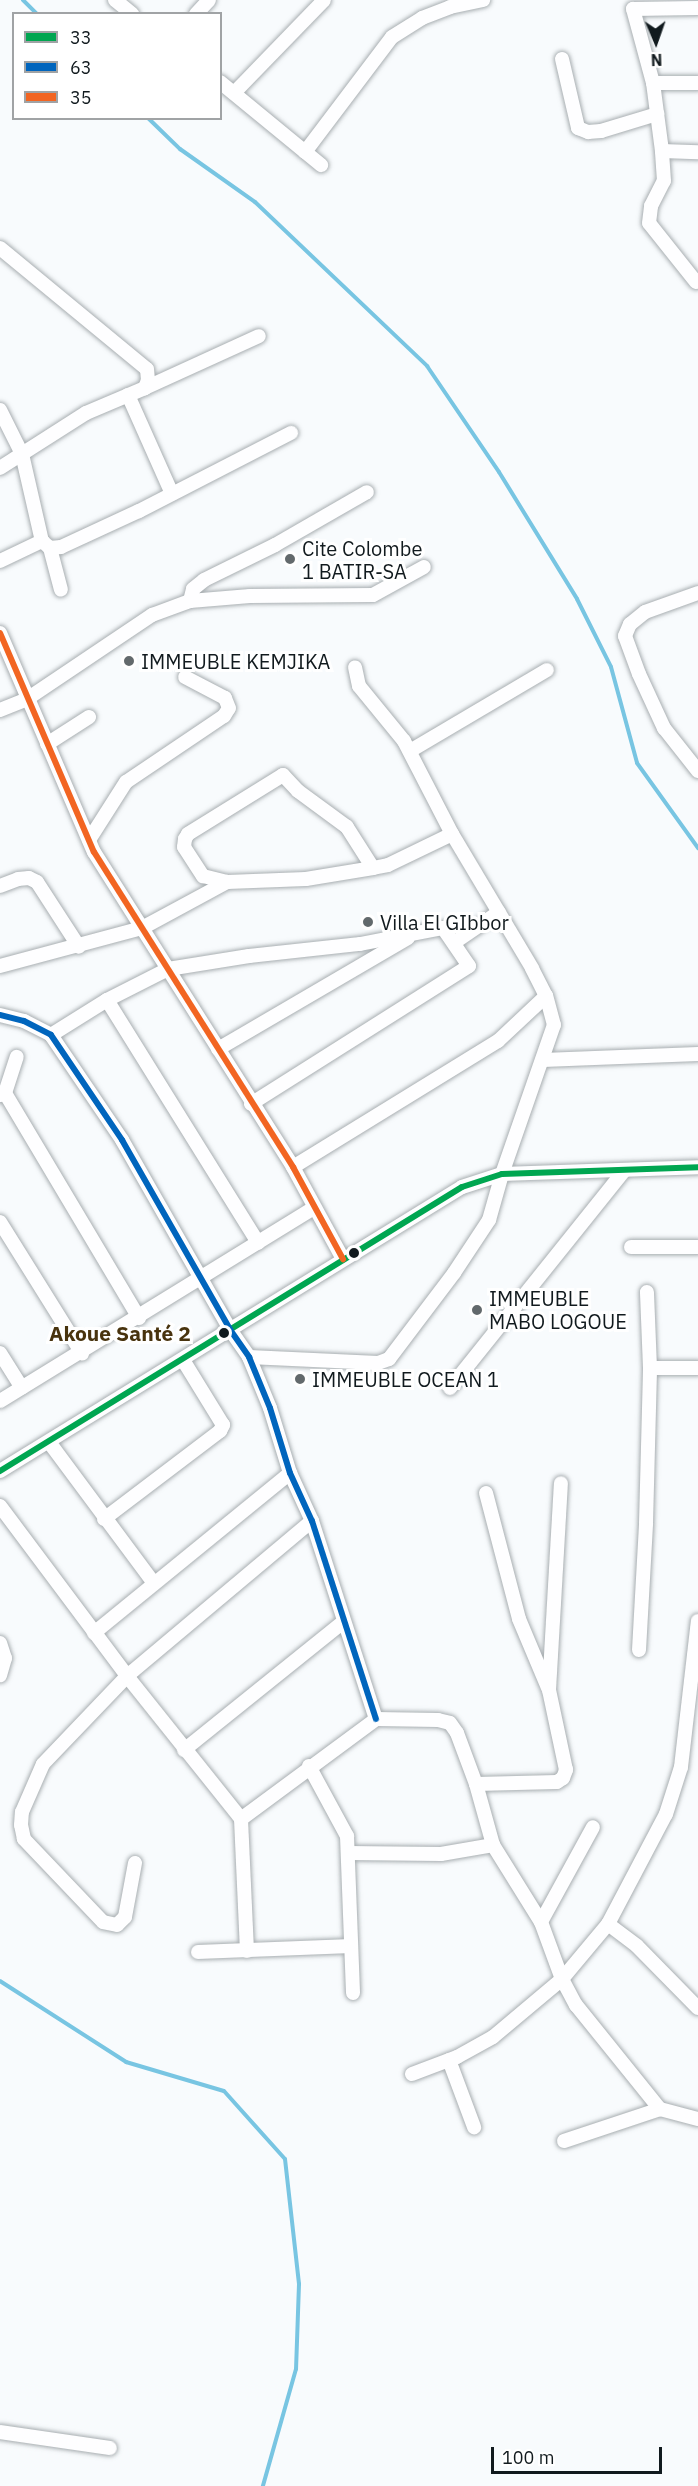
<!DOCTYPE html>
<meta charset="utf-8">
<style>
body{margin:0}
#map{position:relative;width:698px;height:2486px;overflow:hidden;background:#f8fbfd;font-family:"IBM Plex Sans",sans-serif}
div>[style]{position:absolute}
.stream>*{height:4px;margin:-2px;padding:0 2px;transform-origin:2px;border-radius:2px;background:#78c5e2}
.roads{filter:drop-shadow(0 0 2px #a8aeb1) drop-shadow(0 0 2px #a8aeb1)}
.street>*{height:14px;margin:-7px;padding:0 7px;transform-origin:7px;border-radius:7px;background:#fefeff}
.bus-1>*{height:6px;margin:-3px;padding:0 3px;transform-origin:3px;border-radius:3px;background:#00a651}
.bus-2>*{height:6px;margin:-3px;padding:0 3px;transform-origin:3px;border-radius:3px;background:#0065bd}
.bus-3>*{height:6px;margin:-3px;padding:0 3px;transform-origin:3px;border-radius:3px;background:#f26522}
.dots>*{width:16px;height:16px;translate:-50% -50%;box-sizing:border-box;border:3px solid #fff;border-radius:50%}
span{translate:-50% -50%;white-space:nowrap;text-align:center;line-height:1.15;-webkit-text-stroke:6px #fff;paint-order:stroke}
.poi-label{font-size:20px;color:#111a1e}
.left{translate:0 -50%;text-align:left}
.neighbourhood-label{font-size:21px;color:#48330e;font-weight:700}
.legend{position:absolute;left:12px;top:12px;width:210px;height:108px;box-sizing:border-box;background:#fff;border:2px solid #a0a3a5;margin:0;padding:8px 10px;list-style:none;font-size:18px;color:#111a1e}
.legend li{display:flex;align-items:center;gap:12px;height:30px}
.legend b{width:30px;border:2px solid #a0a3a5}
.north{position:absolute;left:626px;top:12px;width:60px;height:60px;-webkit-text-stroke:4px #fff;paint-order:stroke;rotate:178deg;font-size:16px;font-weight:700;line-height:24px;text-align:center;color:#111a1e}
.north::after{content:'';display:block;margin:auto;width:21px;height:27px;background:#111a1e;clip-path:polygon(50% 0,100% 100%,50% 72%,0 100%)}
.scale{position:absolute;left:491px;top:2447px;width:171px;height:27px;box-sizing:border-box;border:3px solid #111a1e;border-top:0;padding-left:8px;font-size:18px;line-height:21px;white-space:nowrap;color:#111a1e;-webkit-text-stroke:4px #fff;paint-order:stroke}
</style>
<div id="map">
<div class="stream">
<i style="left:23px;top:0;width:20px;rotate:45deg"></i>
<i style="left:148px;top:118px;width:45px;rotate:44.1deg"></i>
<i style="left:180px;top:149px;width:92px;rotate:35.2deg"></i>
<i style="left:255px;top:202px;width:238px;rotate:43.6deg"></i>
<i style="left:427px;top:366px;width:128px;rotate:55.8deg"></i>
<i style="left:499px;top:472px;width:149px;rotate:58.4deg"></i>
<i style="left:577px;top:599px;width:76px;rotate:63.4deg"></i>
<i style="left:611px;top:667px;width:99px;rotate:74.8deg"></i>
<i style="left:637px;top:763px;width:105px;rotate:54.3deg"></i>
<i style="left:0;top:1981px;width:150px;rotate:32.7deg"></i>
<i style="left:126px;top:2062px;width:102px;rotate:16.5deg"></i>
<i style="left:224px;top:2091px;width:91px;rotate:48.1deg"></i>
<i style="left:285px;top:2159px;width:126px;rotate:83.6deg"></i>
<i style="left:299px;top:2284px;width:85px;rotate:92deg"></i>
<i style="left:296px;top:2369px;width:122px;rotate:105.8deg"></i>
</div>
<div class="roads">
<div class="street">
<i style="left:115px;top:0;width:22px;rotate:39deg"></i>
<i style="left:196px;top:14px;width:19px;rotate:-47deg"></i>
<i style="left:562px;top:59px;width:71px;rotate:76.9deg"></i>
<i style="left:578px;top:128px;width:11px;rotate:22deg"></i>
<i style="left:588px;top:132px;width:13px;rotate:-4deg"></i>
<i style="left:601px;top:131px;width:59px;rotate:-16.9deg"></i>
<i style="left:220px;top:82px;width:131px;rotate:39.4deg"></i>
<i style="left:653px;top:83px;width:45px"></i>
<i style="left:234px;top:93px;width:129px;rotate:-45.9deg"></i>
<i style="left:662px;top:151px;width:36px;rotate:2deg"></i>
<i style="left:305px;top:152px;width:144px;rotate:-52.9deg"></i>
<i style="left:392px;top:37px;width:36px;rotate:-32deg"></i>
<i style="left:422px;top:18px;width:30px;rotate:-21deg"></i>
<i style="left:450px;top:7px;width:34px;rotate:-12deg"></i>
<i style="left:0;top:248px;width:190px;rotate:39.5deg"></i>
<i style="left:147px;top:369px;width:11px;rotate:85deg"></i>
<i style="left:148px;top:380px;width:9px;rotate:111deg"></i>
<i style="left:145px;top:388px;width:64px;rotate:157deg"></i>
<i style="left:86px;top:413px;width:102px;rotate:147.4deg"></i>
<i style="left:696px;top:282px;width:75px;rotate:-128.5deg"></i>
<i style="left:649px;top:223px;width:17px;rotate:-83deg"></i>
<i style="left:651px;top:206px;width:28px;rotate:-63deg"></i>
<i style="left:664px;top:181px;width:30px;rotate:-94deg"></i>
<i style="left:662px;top:151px;width:69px;rotate:-97.5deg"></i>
<i style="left:653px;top:83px;width:77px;rotate:-105.1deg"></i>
<i style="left:633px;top:9px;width:65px;rotate:-0.9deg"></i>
<i style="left:145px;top:388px;width:125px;rotate:-24.5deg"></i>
<i style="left:128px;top:395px;width:108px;rotate:66deg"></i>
<i style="left:0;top:410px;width:49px;rotate:63.4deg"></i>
<i style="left:22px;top:454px;width:89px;rotate:77.1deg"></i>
<i style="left:42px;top:541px;width:11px;rotate:41deg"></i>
<i style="left:50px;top:548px;width:43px;rotate:75.3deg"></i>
<i style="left:50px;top:548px;width:11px;rotate:-5deg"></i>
<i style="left:61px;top:547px;width:86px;rotate:-24.8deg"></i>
<i style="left:139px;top:511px;width:171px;rotate:-27.2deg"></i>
<i style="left:0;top:561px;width:47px;rotate:-25.5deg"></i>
<i style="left:698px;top:593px;width:56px;rotate:160.3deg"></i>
<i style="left:645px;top:612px;width:19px;rotate:141deg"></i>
<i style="left:630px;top:624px;width:13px;rotate:113deg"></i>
<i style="left:625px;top:636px;width:40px;rotate:69.8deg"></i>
<i style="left:639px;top:674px;width:60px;rotate:65.2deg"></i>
<i style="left:664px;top:728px;width:55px;rotate:51.7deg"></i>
<i style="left:190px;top:601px;width:12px;rotate:-76deg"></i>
<i style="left:193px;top:589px;width:14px;rotate:-39deg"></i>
<i style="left:204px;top:580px;width:79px;rotate:-26.2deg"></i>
<i style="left:275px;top:545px;width:106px;rotate:-29.9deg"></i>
<i style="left:0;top:633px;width:238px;rotate:66.8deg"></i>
<i style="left:94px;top:852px;width:373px;rotate:57.7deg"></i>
<i style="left:293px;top:1167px;width:105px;rotate:61.5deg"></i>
<i style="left:0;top:710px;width:29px;rotate:-22deg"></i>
<i style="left:27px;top:699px;width:151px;rotate:-33.9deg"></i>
<i style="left:152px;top:615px;width:40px;rotate:-20.2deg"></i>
<i style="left:190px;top:601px;width:60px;rotate:-4.8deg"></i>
<i style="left:250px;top:596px;width:123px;rotate:-0.5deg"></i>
<i style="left:373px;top:595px;width:58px;rotate:-28.8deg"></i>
<i style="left:47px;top:744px;width:50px;rotate:-32.7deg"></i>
<i style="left:410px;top:751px;width:159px;rotate:-30.6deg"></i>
<i style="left:89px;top:840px;width:69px;rotate:-57.5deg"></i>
<i style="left:126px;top:782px;width:118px;rotate:-34deg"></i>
<i style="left:224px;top:716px;width:9px;rotate:-58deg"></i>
<i style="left:229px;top:708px;width:11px;rotate:-112deg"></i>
<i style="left:225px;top:698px;width:45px;rotate:-152.3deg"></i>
<i style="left:373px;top:868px;width:49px;rotate:-122.4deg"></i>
<i style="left:347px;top:827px;width:61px;rotate:-143.7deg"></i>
<i style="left:298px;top:791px;width:22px;rotate:-133deg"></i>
<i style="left:283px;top:775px;width:112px;rotate:148.2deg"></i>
<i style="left:188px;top:834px;width:6px;rotate:121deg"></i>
<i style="left:185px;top:839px;width:8px;rotate:97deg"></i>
<i style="left:184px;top:847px;width:35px;rotate:57deg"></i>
<i style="left:203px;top:876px;width:25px;rotate:14deg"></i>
<i style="left:227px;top:882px;width:79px;rotate:-2.2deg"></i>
<i style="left:306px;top:879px;width:68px;rotate:-9.3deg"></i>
<i style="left:373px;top:868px;width:15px;rotate:-11deg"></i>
<i style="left:388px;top:865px;width:71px;rotate:-25.8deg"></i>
<i style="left:0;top:886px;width:19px;rotate:-21deg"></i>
<i style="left:18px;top:879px;width:11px;rotate:-5deg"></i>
<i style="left:29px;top:878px;width:9px;rotate:27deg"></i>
<i style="left:37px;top:882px;width:77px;rotate:57.1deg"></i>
<i style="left:455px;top:942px;width:53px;rotate:-34.3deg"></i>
<i style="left:0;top:966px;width:147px;rotate:-15deg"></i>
<i style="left:142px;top:928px;width:97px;rotate:-28.4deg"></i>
<i style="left:107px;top:1000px;width:286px;rotate:58.1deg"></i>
<i style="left:0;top:1015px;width:25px;rotate:14deg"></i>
<i style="left:24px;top:1021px;width:30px;rotate:27deg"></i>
<i style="left:51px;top:1035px;width:127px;rotate:55.9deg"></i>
<i style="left:122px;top:1140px;width:220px;rotate:60.3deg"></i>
<i style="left:231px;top:1331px;width:32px;rotate:55deg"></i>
<i style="left:249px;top:1357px;width:55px;rotate:67.6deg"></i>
<i style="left:270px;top:1408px;width:68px;rotate:72.9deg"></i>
<i style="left:290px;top:1473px;width:53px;rotate:65.4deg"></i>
<i style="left:312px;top:1521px;width:208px;rotate:72.1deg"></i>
<i style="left:51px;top:1035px;width:66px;rotate:-32deg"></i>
<i style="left:107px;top:1000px;width:68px;rotate:-26.9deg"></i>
<i style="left:168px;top:969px;width:82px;rotate:-9.1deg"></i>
<i style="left:249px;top:956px;width:112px;rotate:-6.2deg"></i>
<i style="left:360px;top:944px;width:85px;rotate:-10.9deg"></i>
<i style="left:443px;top:928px;width:46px;rotate:55.6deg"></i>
<i style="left:469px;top:966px;width:258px;rotate:147.7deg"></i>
<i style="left:218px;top:1049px;width:220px;rotate:-30.3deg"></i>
<i style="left:543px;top:1060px;width:155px;rotate:-2.2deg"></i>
<i style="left:5px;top:1093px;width:262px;rotate:59.2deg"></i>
<i style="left:0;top:1095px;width:5px;rotate:-22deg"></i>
<i style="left:5px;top:1093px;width:38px;rotate:-72deg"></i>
<i style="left:293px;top:1167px;width:241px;rotate:-31.6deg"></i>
<i style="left:498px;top:1041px;width:66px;rotate:-43.2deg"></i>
<i style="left:0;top:1222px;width:155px;rotate:58deg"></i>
<i style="left:631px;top:1247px;width:67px"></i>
<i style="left:0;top:1353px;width:41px;rotate:57.8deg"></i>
<i style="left:249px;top:1357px;width:129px;rotate:2.7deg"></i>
<i style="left:378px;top:1363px;width:12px;rotate:-20deg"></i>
<i style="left:389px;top:1359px;width:108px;rotate:-52.9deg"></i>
<i style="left:454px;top:1273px;width:64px;rotate:-56.6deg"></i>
<i style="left:489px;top:1220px;width:48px;rotate:-74.2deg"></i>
<i style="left:502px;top:1174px;width:158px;rotate:-70.8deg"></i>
<i style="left:554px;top:1025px;width:30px;rotate:-105deg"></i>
<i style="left:546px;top:996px;width:31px;rotate:-117deg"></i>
<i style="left:532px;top:968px;width:156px;rotate:-120.8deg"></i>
<i style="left:452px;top:834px;width:105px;rotate:-117.3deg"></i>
<i style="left:404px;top:741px;width:71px;rotate:-129.3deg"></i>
<i style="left:359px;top:686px;width:19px;rotate:-102deg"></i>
<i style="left:650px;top:1368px;width:48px"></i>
<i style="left:450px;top:1388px;width:278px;rotate:-51.3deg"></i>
<i style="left:0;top:1401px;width:369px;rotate:-31.6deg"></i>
<i style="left:49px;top:1442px;width:174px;rotate:53.4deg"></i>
<i style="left:0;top:1471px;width:542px;rotate:-31.58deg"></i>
<i style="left:462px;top:1187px;width:42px;rotate:-18deg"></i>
<i style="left:502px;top:1174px;width:196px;rotate:-2deg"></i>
<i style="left:486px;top:1493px;width:130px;rotate:75.3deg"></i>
<i style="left:519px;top:1619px;width:75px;rotate:67.2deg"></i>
<i style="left:0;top:1506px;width:212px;rotate:53.2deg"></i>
<i style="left:127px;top:1676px;width:183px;rotate:51.4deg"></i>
<i style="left:241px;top:1819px;width:132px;rotate:87.4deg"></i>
<i style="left:104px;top:1519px;width:146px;rotate:-37.2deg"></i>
<i style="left:220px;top:1431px;width:7px;rotate:-63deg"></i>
<i style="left:223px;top:1425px;width:76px;rotate:-121.6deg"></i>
<i style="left:94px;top:1633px;width:253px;rotate:-39.2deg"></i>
<i style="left:0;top:1643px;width:16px;rotate:72deg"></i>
<i style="left:5px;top:1658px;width:18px;rotate:106deg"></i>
<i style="left:639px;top:1650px;width:127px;rotate:-86.8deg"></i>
<i style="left:646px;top:1523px;width:155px;rotate:-88.5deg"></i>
<i style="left:650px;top:1368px;width:76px;rotate:-92.3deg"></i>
<i style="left:184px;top:1750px;width:204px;rotate:-38.8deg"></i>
<i style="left:309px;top:1766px;width:80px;rotate:61.5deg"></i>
<i style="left:347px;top:1836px;width:157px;rotate:87.8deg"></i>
<i style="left:476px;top:1784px;width:81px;rotate:-1.4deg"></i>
<i style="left:557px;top:1782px;width:7px;rotate:-34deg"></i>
<i style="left:563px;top:1778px;width:9px;rotate:-69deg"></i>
<i style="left:566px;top:1770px;width:82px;rotate:-102deg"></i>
<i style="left:549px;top:1690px;width:207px;rotate:-86.7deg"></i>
<i style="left:241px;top:1819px;width:168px;rotate:-36.5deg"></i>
<i style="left:376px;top:1719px;width:62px;rotate:0.9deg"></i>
<i style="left:438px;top:1720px;width:12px;rotate:14deg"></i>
<i style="left:450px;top:1723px;width:12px;rotate:55deg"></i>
<i style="left:457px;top:1733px;width:54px;rotate:69.6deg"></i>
<i style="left:476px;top:1784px;width:63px;rotate:74.4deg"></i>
<i style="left:493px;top:1845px;width:91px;rotate:58.1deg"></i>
<i style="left:541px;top:1922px;width:61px;rotate:69.8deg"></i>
<i style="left:562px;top:1979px;width:30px;rotate:62deg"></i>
<i style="left:576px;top:2005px;width:134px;rotate:51.1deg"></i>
<i style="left:348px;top:1853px;width:93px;rotate:0.6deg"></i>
<i style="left:441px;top:1854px;width:53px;rotate:-9.8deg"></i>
<i style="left:135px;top:1863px;width:55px;rotate:100.5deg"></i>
<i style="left:125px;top:1917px;width:11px;rotate:135deg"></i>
<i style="left:117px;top:1925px;width:14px;rotate:-168deg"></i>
<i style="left:103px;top:1922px;width:115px;rotate:-133.6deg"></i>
<i style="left:24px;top:1839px;width:14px;rotate:-102deg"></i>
<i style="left:21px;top:1825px;width:13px;rotate:-86deg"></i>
<i style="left:22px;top:1812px;width:52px;rotate:-66.4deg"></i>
<i style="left:43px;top:1764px;width:122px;rotate:-46.3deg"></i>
<i style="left:127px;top:1676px;width:241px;rotate:-40deg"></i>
<i style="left:541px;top:1922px;width:108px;rotate:-61.3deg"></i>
<i style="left:608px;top:1924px;width:36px;rotate:37deg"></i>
<i style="left:637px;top:1946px;width:87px;rotate:45.5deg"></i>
<i style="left:198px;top:1952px;width:153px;rotate:-2.2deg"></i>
<i style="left:449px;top:2060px;width:72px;rotate:69.5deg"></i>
<i style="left:412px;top:2074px;width:48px;rotate:-20.7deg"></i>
<i style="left:457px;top:2057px;width:41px;rotate:-29.1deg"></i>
<i style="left:493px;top:2037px;width:90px;rotate:-40deg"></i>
<i style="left:562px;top:1979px;width:72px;rotate:-50.1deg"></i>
<i style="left:608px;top:1924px;width:124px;rotate:-62.2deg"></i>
<i style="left:666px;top:1814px;width:49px;rotate:-72.3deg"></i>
<i style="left:681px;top:1767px;width:147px;rotate:-83.4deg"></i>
<i style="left:564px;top:2141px;width:101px;rotate:-18.4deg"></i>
<i style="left:660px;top:2109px;width:39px;rotate:15deg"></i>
<i style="left:0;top:2432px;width:111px;rotate:8.3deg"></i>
</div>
</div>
<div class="bus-1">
<i style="left:0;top:1471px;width:542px;rotate:-31.58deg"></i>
<i style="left:462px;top:1187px;width:42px;rotate:-18deg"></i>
<i style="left:502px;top:1174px;width:196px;rotate:-2deg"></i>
</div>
<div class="bus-2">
<i style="left:0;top:1015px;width:25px;rotate:14deg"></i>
<i style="left:24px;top:1021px;width:30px;rotate:27deg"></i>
<i style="left:51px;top:1035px;width:127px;rotate:55.9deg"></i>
<i style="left:122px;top:1140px;width:220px;rotate:60.3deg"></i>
<i style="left:231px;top:1331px;width:32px;rotate:55deg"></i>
<i style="left:249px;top:1357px;width:55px;rotate:67.6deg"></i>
<i style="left:270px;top:1408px;width:68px;rotate:72.9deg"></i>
<i style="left:290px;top:1473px;width:53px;rotate:65.4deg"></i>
<i style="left:312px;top:1521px;width:208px;rotate:72.1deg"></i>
</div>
<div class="bus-3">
<i style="left:0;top:633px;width:238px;rotate:66.8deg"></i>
<i style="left:94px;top:852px;width:373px;rotate:57.7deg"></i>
<i style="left:293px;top:1167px;width:105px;rotate:61.5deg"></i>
</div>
<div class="dots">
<i style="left:290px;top:559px;background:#62696c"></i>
<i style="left:129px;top:661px;background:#62696c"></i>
<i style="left:368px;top:922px;background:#62696c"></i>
<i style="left:354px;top:1253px;background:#111a1e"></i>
<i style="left:477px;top:1310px;background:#62696c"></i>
<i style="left:224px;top:1333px;background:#111a1e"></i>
<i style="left:300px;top:1379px;background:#62696c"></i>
</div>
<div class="poi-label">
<span class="left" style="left:302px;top:560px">Cite Colombe<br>1 BATIR-SA</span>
<span class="left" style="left:141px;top:661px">IMMEUBLE KEMJIKA</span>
<span class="left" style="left:380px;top:922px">Villa El GIbbor</span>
<span class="left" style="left:489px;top:1310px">IMMEUBLE<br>MABO LOGOUE</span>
<span class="left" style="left:312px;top:1379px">IMMEUBLE OCEAN 1</span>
</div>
<div class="neighbourhood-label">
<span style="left:120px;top:1333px">Akoue Santé 2</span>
</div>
<ul class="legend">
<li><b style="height:8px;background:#00a651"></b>33</li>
<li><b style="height:8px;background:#0065bd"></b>63</li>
<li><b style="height:8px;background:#f26522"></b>35</li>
</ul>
<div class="north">N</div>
<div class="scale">100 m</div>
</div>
